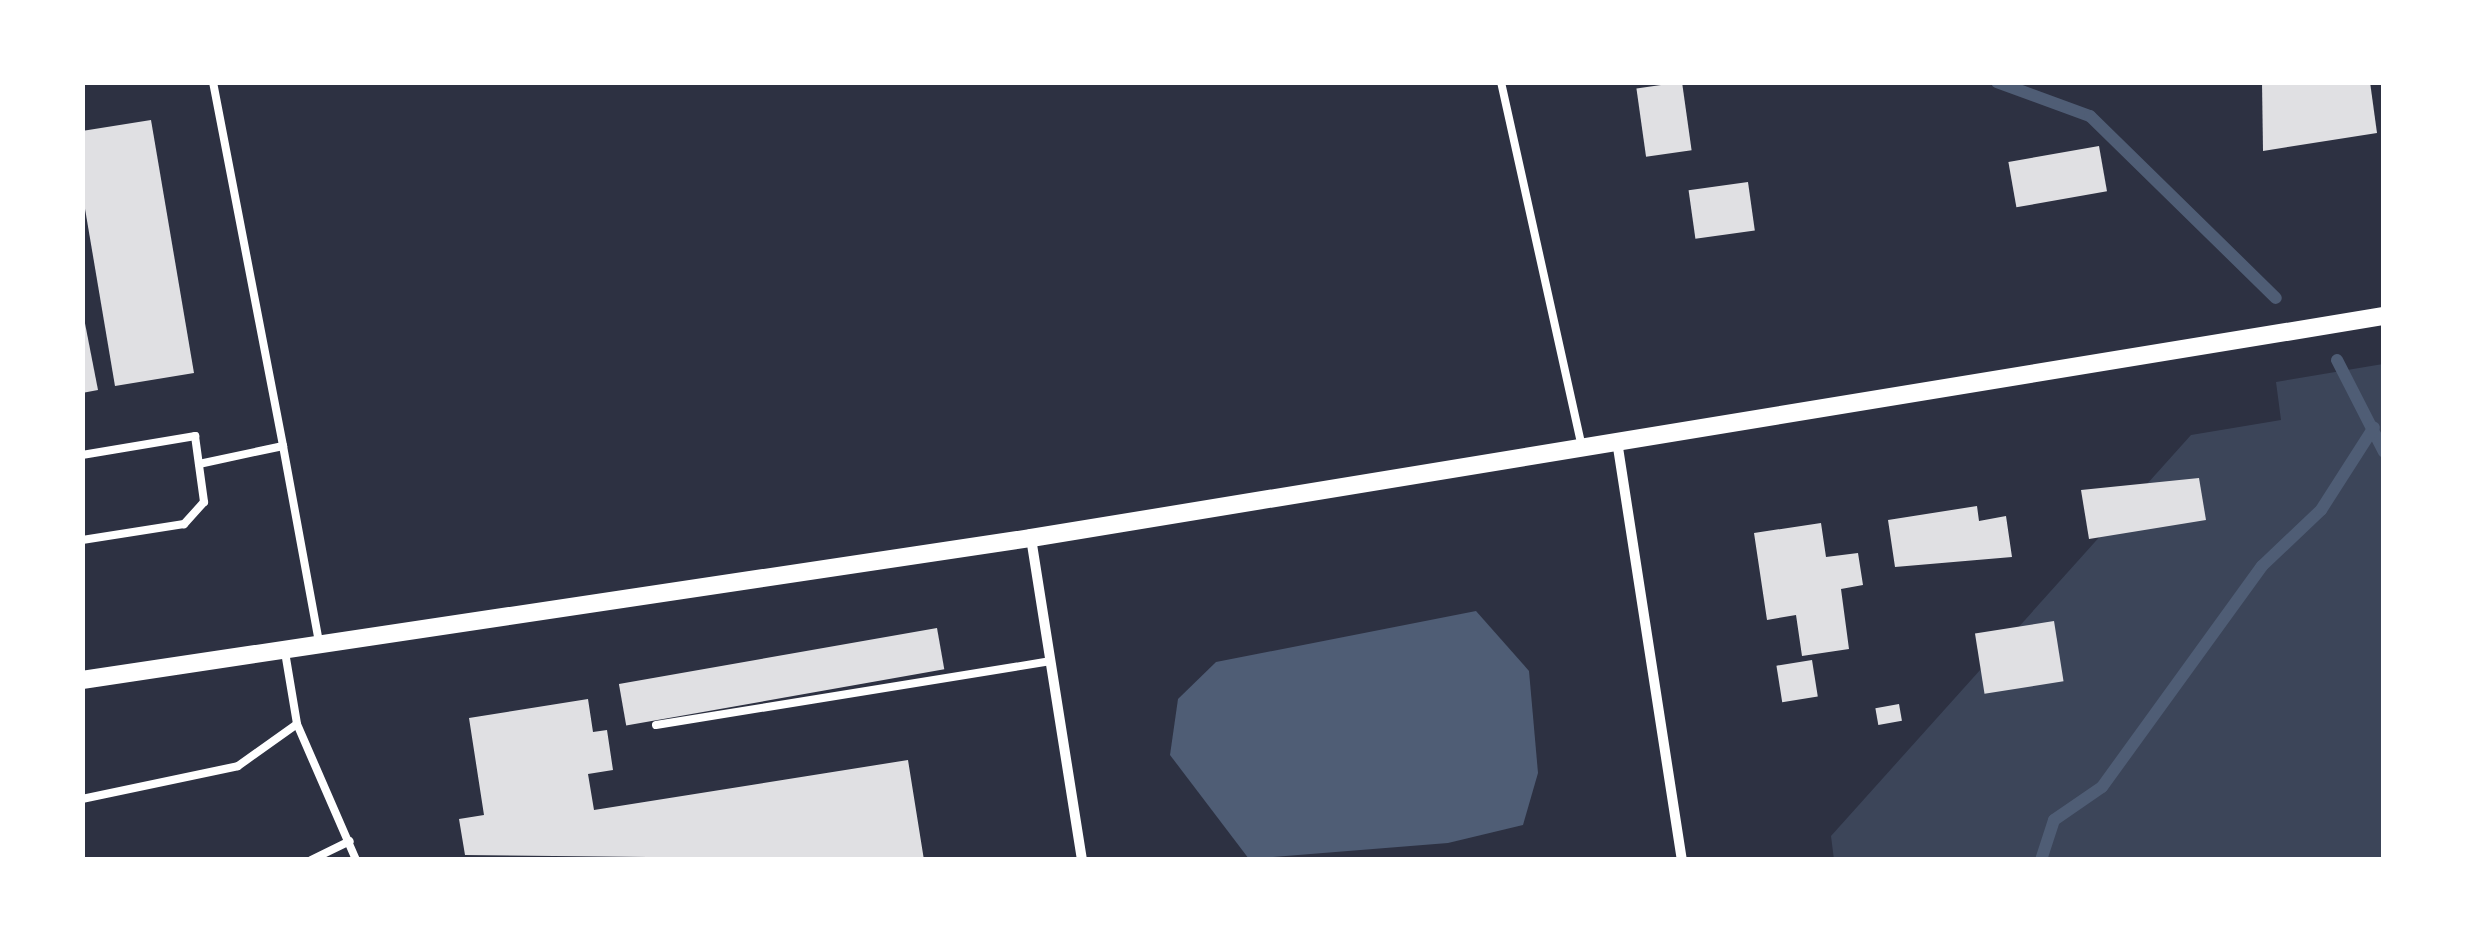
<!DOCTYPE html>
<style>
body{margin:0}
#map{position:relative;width:2466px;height:942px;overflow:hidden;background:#2d3142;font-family:"Public Sans",sans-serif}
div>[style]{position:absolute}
.green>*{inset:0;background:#3c4559}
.water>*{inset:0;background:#4f5d75}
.stream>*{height:12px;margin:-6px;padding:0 6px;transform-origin:6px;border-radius:6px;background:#4f5d75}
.building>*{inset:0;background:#e0e0e3;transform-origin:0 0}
.service>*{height:8px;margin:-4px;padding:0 4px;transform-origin:4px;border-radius:4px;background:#fff}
.minor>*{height:10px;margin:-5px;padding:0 5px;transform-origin:5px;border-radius:5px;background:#fff}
.tertiary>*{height:18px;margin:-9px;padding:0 9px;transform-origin:9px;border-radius:9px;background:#fff}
span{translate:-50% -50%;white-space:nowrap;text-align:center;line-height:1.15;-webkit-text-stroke:9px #fff;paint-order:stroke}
.frame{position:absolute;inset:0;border:85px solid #fff;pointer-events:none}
</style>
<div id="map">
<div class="green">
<i style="clip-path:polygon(2383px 364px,2383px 859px,1834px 860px,1831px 836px,2191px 435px,2281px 420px,2276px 382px)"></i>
</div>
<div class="water">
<i style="clip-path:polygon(1476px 611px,1529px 671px,1538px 773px,1523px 825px,1448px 843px,1249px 859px,1170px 755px,1178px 699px,1216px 662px)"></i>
</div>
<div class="stream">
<i style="left:1997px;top:82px;width:99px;rotate:20.1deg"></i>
<i style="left:2090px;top:116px;width:260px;rotate:44.4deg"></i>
<i style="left:2337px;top:360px;width:103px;rotate:62.9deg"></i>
<i style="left:2041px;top:860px;width:42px;rotate:-72deg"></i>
<i style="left:2054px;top:820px;width:58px;rotate:-34.5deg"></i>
<i style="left:2102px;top:787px;width:273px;rotate:-54.1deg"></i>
<i style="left:2262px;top:566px;width:81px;rotate:-43.5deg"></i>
<i style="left:2321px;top:510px;width:98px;rotate:-57.4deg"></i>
</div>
<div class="building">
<i style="left:1682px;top:82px;width:69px;height:46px;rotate:82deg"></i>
<i style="clip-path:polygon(2262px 82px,2370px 82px,2377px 133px,2263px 151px)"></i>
<i style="clip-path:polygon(151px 120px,194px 373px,115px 386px,82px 191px,82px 131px)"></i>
<i style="left:2099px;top:146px;width:46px;height:92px;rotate:80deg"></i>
<i style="left:1748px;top:182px;width:49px;height:60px;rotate:82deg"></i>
<i style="clip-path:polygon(82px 308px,98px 390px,82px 393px)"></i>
<i style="clip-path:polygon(2199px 478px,2206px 520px,2089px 539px,2081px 490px)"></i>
<i style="clip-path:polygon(1977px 506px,1979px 521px,2006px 516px,2012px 557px,1895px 567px,1888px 520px)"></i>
<i style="clip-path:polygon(1821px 523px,1826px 557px,1858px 553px,1863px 585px,1841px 589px,1849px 649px,1802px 656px,1796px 615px,1767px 620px,1754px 533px)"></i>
<i style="left:2054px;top:621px;width:61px;height:80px;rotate:81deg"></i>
<i style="left:937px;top:628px;width:42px;height:323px;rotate:80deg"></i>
<i style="left:1812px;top:660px;width:37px;height:36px;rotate:81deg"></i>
<i style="clip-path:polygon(588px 699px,593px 732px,607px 730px,613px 770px,588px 774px,594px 810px,908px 760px,924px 860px,465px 855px,459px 819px,484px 815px,469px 718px)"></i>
<i style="left:1899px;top:704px;width:17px;height:24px;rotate:80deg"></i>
</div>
<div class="service">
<i style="left:213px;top:82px;width:371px;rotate:79.1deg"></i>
<i style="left:1501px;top:82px;width:374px;rotate:77.5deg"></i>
<i style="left:82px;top:455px;width:115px;rotate:-9.5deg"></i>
<i style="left:195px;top:436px;width:67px;rotate:82.2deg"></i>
<i style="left:204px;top:502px;width:30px;rotate:132deg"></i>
<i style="left:184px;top:524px;width:103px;rotate:171.1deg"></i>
<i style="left:199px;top:464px;width:86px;rotate:-12.1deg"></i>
<i style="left:283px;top:446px;width:199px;rotate:79.6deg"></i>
<i style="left:285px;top:652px;width:73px;rotate:80.5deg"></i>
<i style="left:297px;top:724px;width:148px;rotate:66.5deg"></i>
<i style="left:656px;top:725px;width:400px;rotate:-9.2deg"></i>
<i style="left:82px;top:799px;width:159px;rotate:-11.9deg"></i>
<i style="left:238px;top:766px;width:72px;rotate:-35.4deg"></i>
<i style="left:311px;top:860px;width:43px;rotate:-26deg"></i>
</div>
<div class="minor">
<i style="left:1617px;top:441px;width:424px;rotate:81.2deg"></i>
<i style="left:1031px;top:538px;width:326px;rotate:81deg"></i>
</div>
<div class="tertiary">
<i style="left:82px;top:680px;width:960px;rotate:-8.51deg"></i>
<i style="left:1031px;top:538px;width:1371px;rotate:-9.32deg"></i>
</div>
<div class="frame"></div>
</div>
